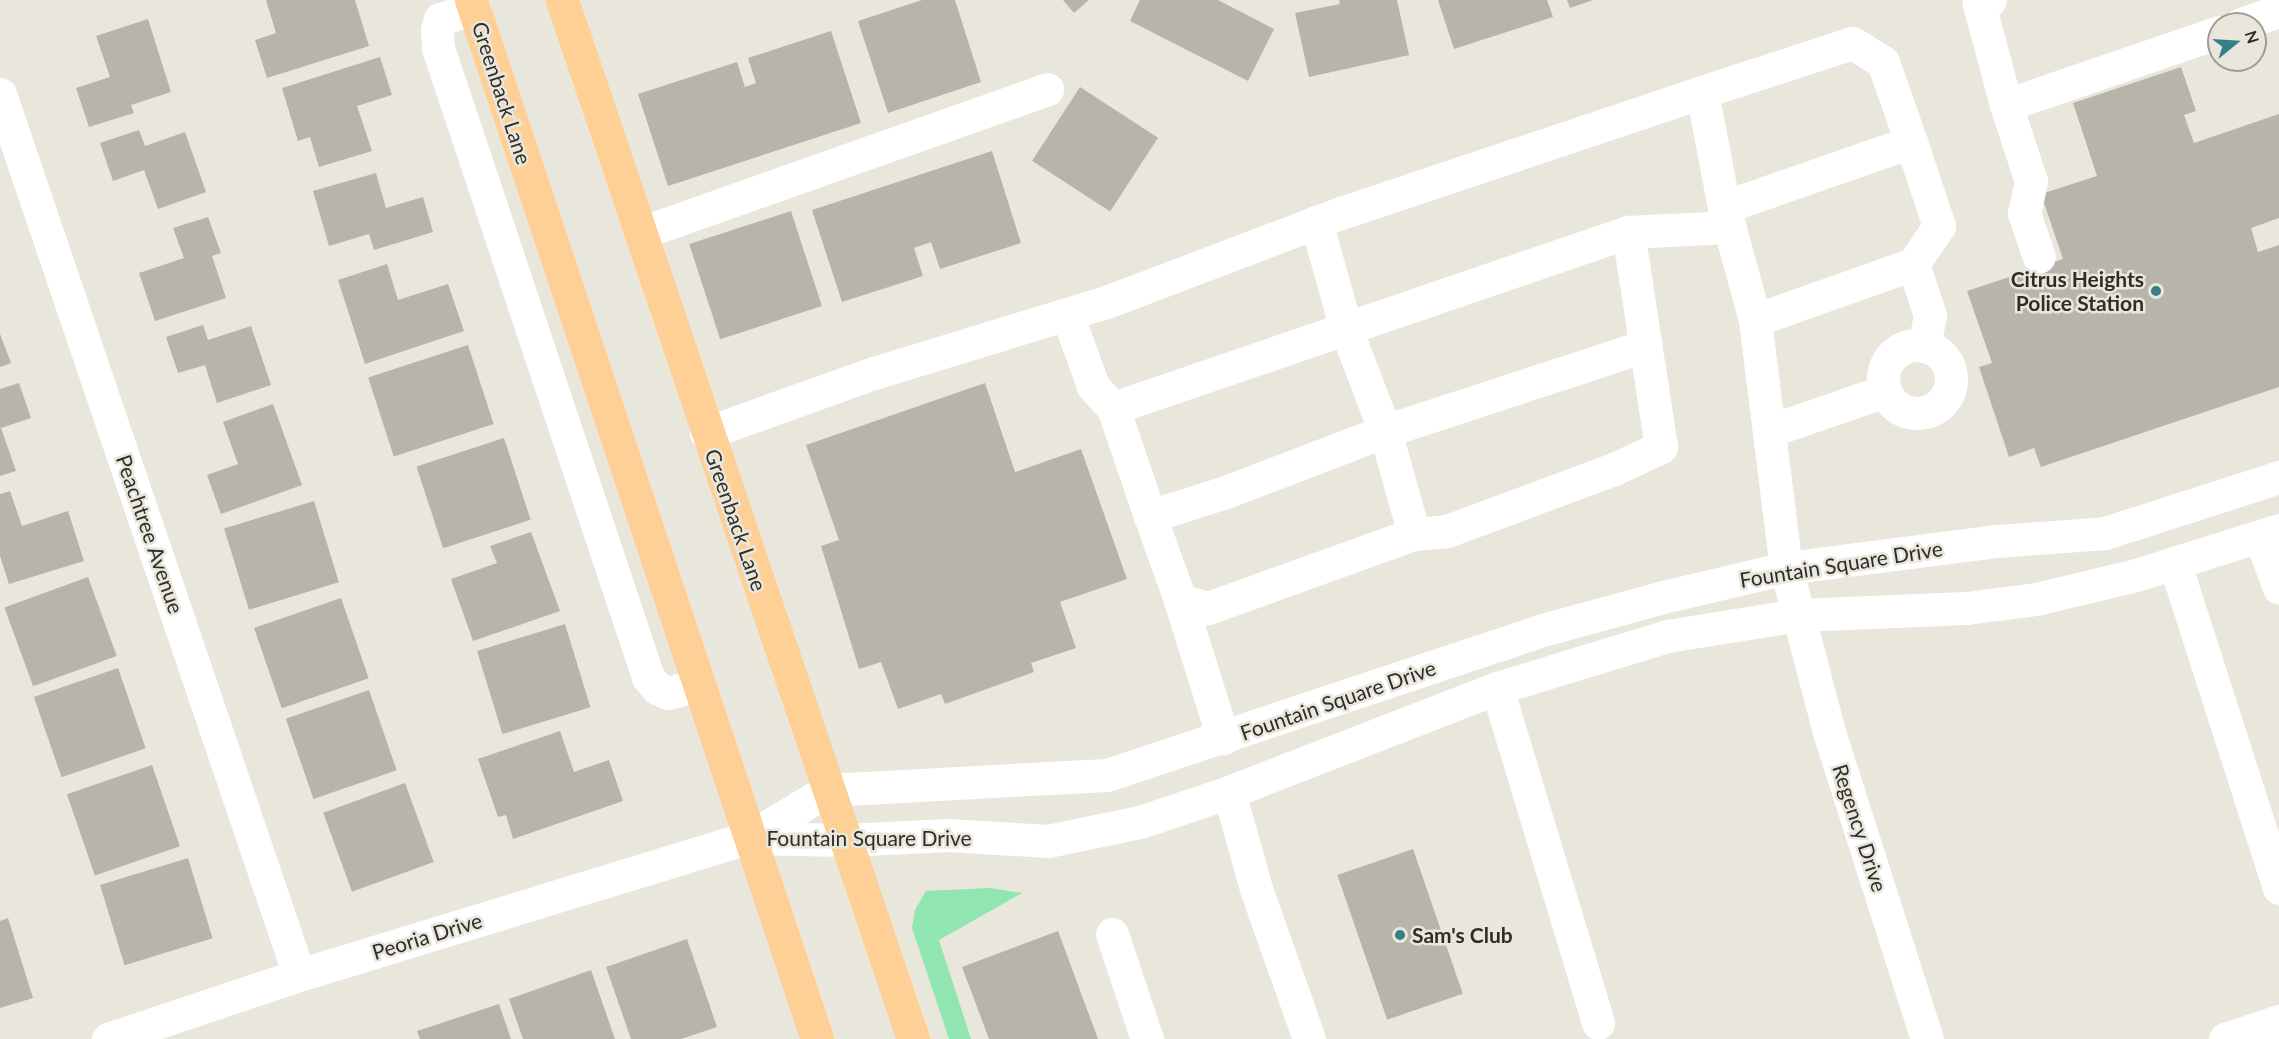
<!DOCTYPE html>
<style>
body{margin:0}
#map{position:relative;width:2279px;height:1039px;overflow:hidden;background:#e9e6dc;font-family:Lato,sans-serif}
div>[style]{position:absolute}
.green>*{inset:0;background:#90e5b0}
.building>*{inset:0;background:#b7b5ab;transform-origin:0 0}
.minor>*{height:33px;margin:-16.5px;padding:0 16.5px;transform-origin:16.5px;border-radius:16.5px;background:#fff}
.minor>.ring{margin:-16.5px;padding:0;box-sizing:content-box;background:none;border:33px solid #fff;border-radius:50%}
.major>*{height:33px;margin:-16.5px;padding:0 16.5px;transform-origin:16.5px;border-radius:16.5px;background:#fed095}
.dots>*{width:16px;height:16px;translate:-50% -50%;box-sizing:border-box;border:3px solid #e9e6dc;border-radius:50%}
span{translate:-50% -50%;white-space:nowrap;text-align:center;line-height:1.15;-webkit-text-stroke:5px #e9e6dc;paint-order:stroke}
.street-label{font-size:21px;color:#2e2d29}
.poi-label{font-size:21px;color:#2e2d29;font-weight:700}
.right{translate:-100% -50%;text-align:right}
.left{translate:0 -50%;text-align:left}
.north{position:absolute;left:2207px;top:12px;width:60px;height:60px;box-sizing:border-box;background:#e9e6dc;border:2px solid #9e9c94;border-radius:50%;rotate:72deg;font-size:16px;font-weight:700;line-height:24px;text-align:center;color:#2e2d29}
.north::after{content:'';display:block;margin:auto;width:21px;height:27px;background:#387f8a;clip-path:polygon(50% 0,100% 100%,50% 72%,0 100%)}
</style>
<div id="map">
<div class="green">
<i style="clip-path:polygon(989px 888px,1022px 893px,939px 940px,971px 1039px,949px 1039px,912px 928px,915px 910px,926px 891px)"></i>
</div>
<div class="building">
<i style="clip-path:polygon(266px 0,355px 0,369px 46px,267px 78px,255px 40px,276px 33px)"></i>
<i style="clip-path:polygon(922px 0,955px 0,981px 82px,888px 113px,858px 21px)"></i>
<i style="clip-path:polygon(1063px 0,1089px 0,1074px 13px)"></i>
<i style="clip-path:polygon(1140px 0,1218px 0,1274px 29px,1248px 81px,1130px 21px)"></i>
<i style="clip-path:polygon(1339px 0,1397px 0,1409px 55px,1309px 77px,1295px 13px,1340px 4px)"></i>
<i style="clip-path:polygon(1438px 0,1547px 0,1553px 17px,1454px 49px)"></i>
<i style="clip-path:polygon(1567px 0,1593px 0,1570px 8px)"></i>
<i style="clip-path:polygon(148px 19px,171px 92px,131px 105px,134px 113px,89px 127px,76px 88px,110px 77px,96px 36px)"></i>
<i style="clip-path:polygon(831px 31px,861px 123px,668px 186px,638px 94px,737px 62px,745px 87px,756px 83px,748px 58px)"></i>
<i style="clip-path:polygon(380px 57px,392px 95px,357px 106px,372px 151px,319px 167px,310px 137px,298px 141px,282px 88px)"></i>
<i style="clip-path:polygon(2181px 67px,2196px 111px,2184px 115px,2194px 143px,2279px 114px,2279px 218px,2251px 228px,2258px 252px,2279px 245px,2279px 387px,2041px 467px,2034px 448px,2009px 457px,1979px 367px,1992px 363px,1967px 291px,2063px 259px,2041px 194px,2097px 176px,2073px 103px)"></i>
<i style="left:1080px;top:87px;width:93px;height:88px;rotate:33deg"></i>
<i style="clip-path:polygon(139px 130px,145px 146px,185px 132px,206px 192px,158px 209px,144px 170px,113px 181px,100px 143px)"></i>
<i style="clip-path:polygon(992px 151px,1021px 243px,940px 269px,931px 242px,914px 248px,923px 276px,842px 302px,812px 210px)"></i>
<i style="clip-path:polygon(376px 173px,386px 208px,423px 197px,433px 232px,374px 250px,369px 234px,329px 246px,313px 191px)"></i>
<i style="left:791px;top:211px;width:100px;height:107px;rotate:72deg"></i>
<i style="clip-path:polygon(208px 217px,221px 253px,212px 256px,226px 298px,155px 321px,139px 273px,184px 258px,173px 228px)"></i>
<i style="clip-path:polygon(387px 264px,398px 300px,448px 284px,464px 331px,365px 364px,338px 280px)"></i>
<i style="clip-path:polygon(203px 325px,208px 340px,251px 326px,271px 385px,217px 403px,205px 365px,178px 373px,166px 337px)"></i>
<i style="clip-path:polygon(0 334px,11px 363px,0 367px)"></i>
<i style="left:468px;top:345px;width:83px;height:105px;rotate:72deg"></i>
<i style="clip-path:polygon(19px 383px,31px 418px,1px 428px,16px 471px,0 476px,0 389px)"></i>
<i style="clip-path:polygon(985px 383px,1015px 472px,1081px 449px,1127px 579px,1060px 602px,1076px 648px,1031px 663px,1034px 672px,945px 704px,941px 694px,898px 709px,881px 662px,859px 669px,821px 546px,839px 540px,806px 445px)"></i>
<i style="clip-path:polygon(273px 404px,302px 485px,221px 514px,207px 475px,238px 464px,223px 422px)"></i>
<i style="left:504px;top:438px;width:86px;height:92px;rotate:72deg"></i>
<i style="clip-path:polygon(10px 491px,22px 526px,68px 511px,84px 561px,9px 584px,0 556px,0 494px)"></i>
<i style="left:314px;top:501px;width:85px;height:94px;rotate:73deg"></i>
<i style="clip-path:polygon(531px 532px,560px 611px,473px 641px,451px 579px,497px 563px,490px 546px)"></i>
<i style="left:88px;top:577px;width:84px;height:89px;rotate:70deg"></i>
<i style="left:341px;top:598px;width:85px;height:92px;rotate:71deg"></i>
<i style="left:565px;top:624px;width:87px;height:92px;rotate:73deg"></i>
<i style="left:118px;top:668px;width:85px;height:89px;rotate:71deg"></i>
<i style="left:369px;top:690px;width:85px;height:88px;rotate:71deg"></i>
<i style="clip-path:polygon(560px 731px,574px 772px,609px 760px,623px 801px,513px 839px,506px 815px,498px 817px,478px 759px)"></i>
<i style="left:152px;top:765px;width:86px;height:90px;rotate:71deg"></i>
<i style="left:405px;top:783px;width:84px;height:87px;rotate:70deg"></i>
<i style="left:1413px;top:849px;width:153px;height:80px;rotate:71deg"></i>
<i style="left:188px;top:858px;width:84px;height:92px;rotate:73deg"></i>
<i style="clip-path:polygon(8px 918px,33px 998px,0 1008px,0 921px)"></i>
<i style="clip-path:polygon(1058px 931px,1098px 1039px,989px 1039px,962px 967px)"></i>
<i style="clip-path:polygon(687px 939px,717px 1027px,681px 1039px,631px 1039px,606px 967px)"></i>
<i style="clip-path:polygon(591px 970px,615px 1039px,523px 1039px,509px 999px)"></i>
<i style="clip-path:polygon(499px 1004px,511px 1039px,420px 1039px,417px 1031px)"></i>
</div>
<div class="minor">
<i style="left:1990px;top:0;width:12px;rotate:160deg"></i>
<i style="left:1979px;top:4px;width:105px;rotate:75deg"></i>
<i style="left:2006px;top:105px;width:80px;rotate:71.8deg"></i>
<i style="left:2031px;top:181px;width:33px;rotate:102deg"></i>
<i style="left:2024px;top:213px;width:46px;rotate:71.2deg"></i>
<i style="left:474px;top:8px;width:36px;rotate:162deg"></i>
<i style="left:440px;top:19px;width:11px;rotate:105deg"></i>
<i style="left:437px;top:30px;width:18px;rotate:87deg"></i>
<i style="left:438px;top:48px;width:663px;rotate:71.54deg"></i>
<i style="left:648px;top:677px;width:14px;rotate:51deg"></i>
<i style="left:657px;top:688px;width:12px;rotate:24deg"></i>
<i style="left:668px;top:693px;width:30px;rotate:-15deg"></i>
<i style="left:2241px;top:24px;width:40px;rotate:-18.9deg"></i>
<i style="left:0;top:94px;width:930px;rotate:71.25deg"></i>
<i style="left:2006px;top:105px;width:225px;rotate:-18.9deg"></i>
<i style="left:1724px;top:207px;width:198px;rotate:-19.2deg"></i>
<i style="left:1911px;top:142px;width:85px;rotate:-109.3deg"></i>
<i style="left:1883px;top:62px;width:36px;rotate:-148deg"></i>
<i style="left:1852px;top:43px;width:158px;rotate:161.9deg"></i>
<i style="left:1702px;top:92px;width:117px;rotate:79.2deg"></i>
<i style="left:1724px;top:207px;width:117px;rotate:74.7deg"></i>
<i style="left:1755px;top:320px;width:250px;rotate:82.9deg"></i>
<i style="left:1786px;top:568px;width:170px;rotate:75.3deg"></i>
<i style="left:1829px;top:732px;width:322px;rotate:72.3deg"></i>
<i style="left:1316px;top:222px;width:111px;rotate:74.3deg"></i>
<i style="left:1346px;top:329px;width:109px;rotate:69.1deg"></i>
<i style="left:1385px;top:431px;width:274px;rotate:-18.1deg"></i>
<i style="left:641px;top:233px;width:431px;rotate:-19.5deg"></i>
<i style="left:1913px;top:264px;width:54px;rotate:71.6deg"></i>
<i style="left:1930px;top:315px;width:32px;rotate:101deg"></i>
<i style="left:1067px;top:314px;width:77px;rotate:70.1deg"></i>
<i style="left:1093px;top:386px;width:30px;rotate:48deg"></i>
<i style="left:1113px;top:408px;width:544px;rotate:-18.87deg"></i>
<i style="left:1628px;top:232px;width:102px;rotate:-2.8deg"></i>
<i style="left:1755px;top:320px;width:168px;rotate:-19.5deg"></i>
<i style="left:1913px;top:264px;width:46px;rotate:-55.6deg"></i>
<i style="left:1939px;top:226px;width:89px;rotate:-108.4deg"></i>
<i class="ring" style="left:1883px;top:345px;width:35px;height:35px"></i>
<i style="left:1113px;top:408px;width:114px;rotate:71.1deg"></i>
<i style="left:1150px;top:516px;width:77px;rotate:-17.5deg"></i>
<i style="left:1223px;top:493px;width:173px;rotate:-20.9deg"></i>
<i style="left:1385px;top:431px;width:107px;rotate:74.3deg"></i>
<i style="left:1414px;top:534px;width:33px;rotate:-5deg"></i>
<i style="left:1447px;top:531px;width:178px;rotate:-20.4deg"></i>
<i style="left:1614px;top:469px;width:52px;rotate:-25.1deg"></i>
<i style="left:1661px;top:447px;width:218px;rotate:-98.7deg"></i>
<i style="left:1769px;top:431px;width:123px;rotate:-19deg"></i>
<i style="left:706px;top:433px;width:178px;rotate:-19.7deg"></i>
<i style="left:874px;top:373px;width:246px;rotate:-17deg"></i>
<i style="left:1109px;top:301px;width:248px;rotate:-20.8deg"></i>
<i style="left:1341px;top:213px;width:381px;rotate:-18.5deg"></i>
<i style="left:1150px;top:516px;width:89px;rotate:70.3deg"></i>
<i style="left:1180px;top:600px;width:29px;rotate:16deg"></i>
<i style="left:1208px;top:608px;width:219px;rotate:-19.8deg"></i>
<i style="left:2260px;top:537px;width:54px;rotate:69.6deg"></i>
<i style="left:2175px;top:564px;width:340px;rotate:72.2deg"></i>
<i style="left:1180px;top:600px;width:145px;rotate:72.7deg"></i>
<i style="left:1497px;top:688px;width:350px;rotate:73.2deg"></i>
<i style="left:1229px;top:792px;width:101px;rotate:74.4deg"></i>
<i style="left:1256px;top:889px;width:159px;rotate:70.5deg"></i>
<i style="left:748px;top:838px;width:97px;rotate:1.2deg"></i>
<i style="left:845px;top:840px;width:103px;rotate:-2.8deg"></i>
<i style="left:948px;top:835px;width:100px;rotate:3.4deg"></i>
<i style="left:1048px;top:841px;width:94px;rotate:-11.7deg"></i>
<i style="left:1140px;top:822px;width:94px;rotate:-18.6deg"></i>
<i style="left:1229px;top:792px;width:287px;rotate:-21.2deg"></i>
<i style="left:1497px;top:688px;width:178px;rotate:-17deg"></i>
<i style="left:1667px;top:636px;width:133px;rotate:-9.1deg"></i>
<i style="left:1798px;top:615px;width:168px;rotate:-2.4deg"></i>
<i style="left:1966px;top:608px;width:71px;rotate:-7.3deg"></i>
<i style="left:2036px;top:599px;width:103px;rotate:-13.5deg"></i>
<i style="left:2136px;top:575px;width:150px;rotate:-17.5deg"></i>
<i style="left:1112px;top:934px;width:111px;rotate:71.6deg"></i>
<i style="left:108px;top:1039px;width:201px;rotate:-18.5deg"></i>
<i style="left:299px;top:975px;width:469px;rotate:-17deg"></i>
<i style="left:748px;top:838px;width:93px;rotate:-31deg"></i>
<i style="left:828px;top:790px;width:279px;rotate:-3.1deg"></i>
<i style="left:1107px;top:775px;width:467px;rotate:-18.4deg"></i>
<i style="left:1550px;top:628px;width:117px;rotate:-15.3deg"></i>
<i style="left:1663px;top:597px;width:126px;rotate:-13.3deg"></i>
<i style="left:1786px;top:568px;width:213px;rotate:-7.3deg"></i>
<i style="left:1997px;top:541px;width:108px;rotate:-4.2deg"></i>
<i style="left:2105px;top:533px;width:183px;rotate:-17.8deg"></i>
<i style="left:2225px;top:1039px;width:57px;rotate:-18.4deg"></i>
</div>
<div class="major">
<i style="left:471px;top:0;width:1095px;rotate:71.58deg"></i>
<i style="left:562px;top:0;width:1097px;rotate:71.33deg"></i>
</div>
<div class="dots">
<i style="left:2156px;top:291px;background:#387f8a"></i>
<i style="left:1400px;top:935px;background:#387f8a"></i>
</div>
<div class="street-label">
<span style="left:502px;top:93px;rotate:72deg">Greenback Lane</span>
<span style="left:736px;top:520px;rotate:71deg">Greenback Lane</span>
<span style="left:150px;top:534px;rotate:71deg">Peachtree Avenue</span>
<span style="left:1841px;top:564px;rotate:-9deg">Fountain Square Drive</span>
<span style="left:1338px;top:700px;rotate:-19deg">Fountain Square Drive</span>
<span style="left:1860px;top:828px;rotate:72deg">Regency Drive</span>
<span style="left:869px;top:838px">Fountain Square Drive</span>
<span style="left:427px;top:936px;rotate:-17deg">Peoria Drive</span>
</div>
<div class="poi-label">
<span class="right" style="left:2144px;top:291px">Citrus Heights<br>Police Station</span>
<span class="left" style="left:1412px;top:935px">Sam's Club</span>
</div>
<div class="north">N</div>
</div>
